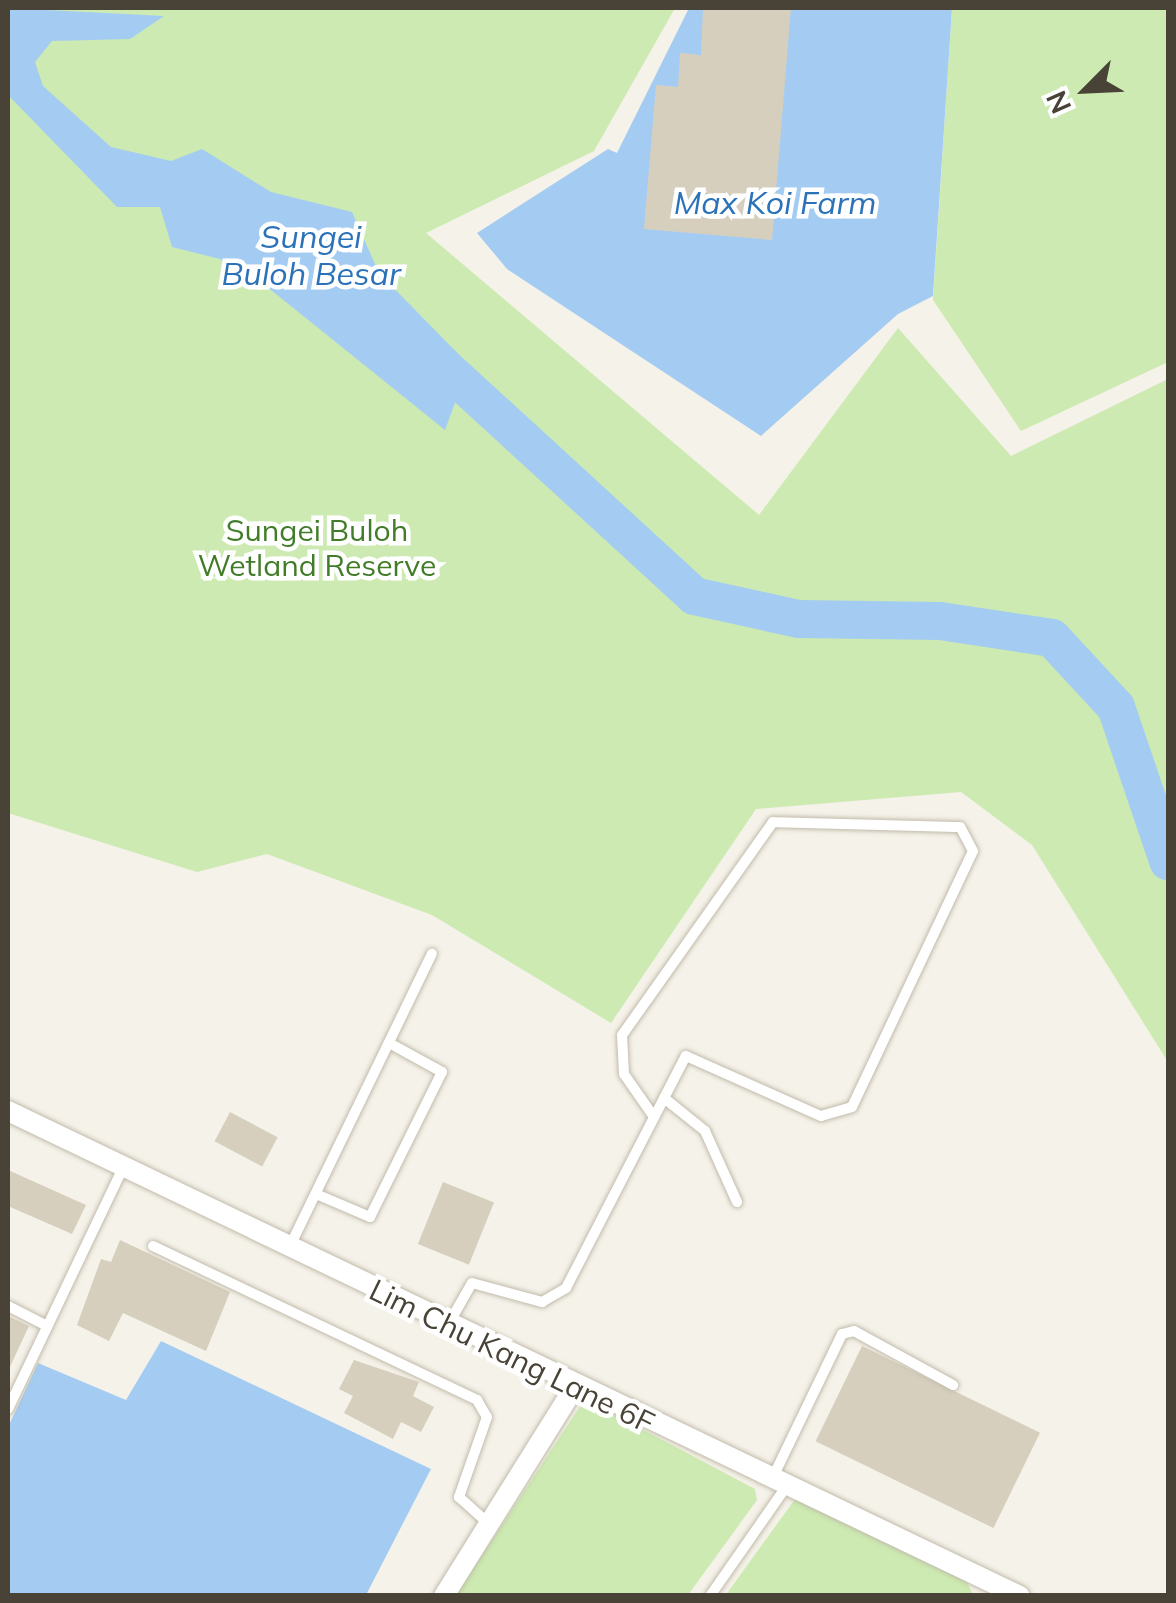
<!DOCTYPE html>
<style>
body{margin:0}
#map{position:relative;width:1176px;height:1603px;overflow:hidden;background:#f5f2e9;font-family:Mulish,sans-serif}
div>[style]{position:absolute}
.green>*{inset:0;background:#cceab1}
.water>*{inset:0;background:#a4ccf2}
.river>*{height:38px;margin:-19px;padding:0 19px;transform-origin:19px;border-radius:19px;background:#a4ccf2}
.building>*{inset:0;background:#d7cfbe;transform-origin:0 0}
.roads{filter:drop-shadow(0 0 2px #c1bbab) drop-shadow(0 0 2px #c1bbab)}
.service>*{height:10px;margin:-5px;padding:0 5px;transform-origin:5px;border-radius:5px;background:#fff}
.minor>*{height:20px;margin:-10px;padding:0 10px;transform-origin:10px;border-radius:10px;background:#fff}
span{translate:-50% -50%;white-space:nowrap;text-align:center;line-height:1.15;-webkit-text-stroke:9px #fff;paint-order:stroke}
.park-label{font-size:30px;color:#417d28}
.street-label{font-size:30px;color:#494337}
.water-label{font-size:32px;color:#2c72b8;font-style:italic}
.frame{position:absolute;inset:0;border:10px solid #494337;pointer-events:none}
.north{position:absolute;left:1036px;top:40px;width:100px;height:100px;-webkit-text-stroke:8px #fff;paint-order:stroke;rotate:246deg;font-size:28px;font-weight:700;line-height:40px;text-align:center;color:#494337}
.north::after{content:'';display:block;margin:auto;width:35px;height:45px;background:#494337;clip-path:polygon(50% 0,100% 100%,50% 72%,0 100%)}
</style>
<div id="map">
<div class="green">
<i style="clip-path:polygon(8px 8px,675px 8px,594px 151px,426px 233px,759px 515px,898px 328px,1011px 456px,1168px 379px,1168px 1062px,1032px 845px,961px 792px,756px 809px,611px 1023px,432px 915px,267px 854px,197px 872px,8px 813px)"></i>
<i style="clip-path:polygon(952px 8px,1168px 8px,1168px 362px,1021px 431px,933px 300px)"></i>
<i style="clip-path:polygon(585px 1399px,755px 1489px,757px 1500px,688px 1595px,455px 1596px)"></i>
<i style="clip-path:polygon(798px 1495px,967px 1582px,973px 1595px,725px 1596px)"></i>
</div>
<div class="water">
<i style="clip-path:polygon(8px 8px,164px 16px,130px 39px,52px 41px,35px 62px,43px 86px,111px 147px,171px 161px,202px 149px,271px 192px,352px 212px,379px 273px,469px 365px,445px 430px,271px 290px,220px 259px,172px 247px,160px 207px,117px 207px,8px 95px)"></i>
<i style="clip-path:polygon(689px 8px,952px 8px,933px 296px,898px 314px,761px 436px,507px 269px,477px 233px,608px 149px,617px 153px)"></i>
<i style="clip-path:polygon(161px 1341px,431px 1469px,366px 1595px,8px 1595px,8px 1427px,38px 1363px,126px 1400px)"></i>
</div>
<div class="river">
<i style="left:426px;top:350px;width:364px;rotate:42.5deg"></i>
<i style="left:694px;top:596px;width:107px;rotate:12.4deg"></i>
<i style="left:799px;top:619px;width:141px;rotate:0.8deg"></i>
<i style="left:940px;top:621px;width:113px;rotate:8.6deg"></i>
<i style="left:1052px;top:638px;width:94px;rotate:47.2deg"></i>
<i style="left:1116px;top:707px;width:163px;rotate:71.3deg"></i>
</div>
<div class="building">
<i style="clip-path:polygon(703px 8px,791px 8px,772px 240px,644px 229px,656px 85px,678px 87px,680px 53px,701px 55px)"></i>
<i style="left:230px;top:1112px;width:54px;height:33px;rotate:28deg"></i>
<i style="clip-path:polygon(8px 1170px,86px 1205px,72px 1234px,8px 1206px)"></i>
<i style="left:443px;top:1182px;width:55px;height:67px;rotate:22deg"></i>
<i style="clip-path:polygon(120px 1240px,230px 1292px,206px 1351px,123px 1313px,109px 1341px,77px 1325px,101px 1259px,111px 1262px)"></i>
<i style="clip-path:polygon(8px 1316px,29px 1326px,8px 1371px)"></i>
<i style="left:862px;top:1346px;width:198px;height:106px;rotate:26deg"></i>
<i style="clip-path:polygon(354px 1360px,419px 1382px,413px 1396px,434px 1407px,421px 1432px,401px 1422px,393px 1439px,344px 1413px,353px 1396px,339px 1389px)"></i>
</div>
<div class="roads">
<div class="service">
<i style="left:664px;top:1098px;width:53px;rotate:38.8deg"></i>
<i style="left:705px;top:1131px;width:78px;rotate:65.7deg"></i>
<i style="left:316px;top:1194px;width:59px;rotate:23.1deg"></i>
<i style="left:370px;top:1217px;width:162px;rotate:-63.6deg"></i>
<i style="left:442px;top:1072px;width:60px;rotate:-151.3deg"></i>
<i style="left:153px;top:1246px;width:359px;rotate:25.4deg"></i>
<i style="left:477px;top:1400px;width:20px;rotate:60deg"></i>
<i style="left:487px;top:1417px;width:85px;rotate:109.3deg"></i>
<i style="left:459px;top:1497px;width:40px;rotate:42deg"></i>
<i style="left:290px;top:1246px;width:325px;rotate:-64.1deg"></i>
<i style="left:8px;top:1306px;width:44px;rotate:27.1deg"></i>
<i style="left:448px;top:1325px;width:48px;rotate:-60.3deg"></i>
<i style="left:472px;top:1283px;width:73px;rotate:15.2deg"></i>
<i style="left:542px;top:1302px;width:28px;rotate:-30deg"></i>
<i style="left:566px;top:1288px;width:261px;rotate:-62.7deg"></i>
<i style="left:686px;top:1056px;width:148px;rotate:24deg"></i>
<i style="left:821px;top:1116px;width:32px;rotate:-16deg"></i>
<i style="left:852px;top:1107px;width:283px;rotate:-64.7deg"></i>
<i style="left:973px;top:851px;width:27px;rotate:-118deg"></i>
<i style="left:960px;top:827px;width:187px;rotate:-178.5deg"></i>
<i style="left:773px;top:822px;width:261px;rotate:125.3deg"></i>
<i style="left:622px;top:1035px;width:39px;rotate:87deg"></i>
<i style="left:624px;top:1074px;width:52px;rotate:55.1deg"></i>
<i style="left:8px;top:1409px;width:269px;rotate:-64.5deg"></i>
<i style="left:772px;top:1479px;width:161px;rotate:-64.2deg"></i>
<i style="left:842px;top:1334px;width:12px;rotate:-14deg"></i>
<i style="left:854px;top:1331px;width:113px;rotate:28.6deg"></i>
<i style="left:710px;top:1596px;width:133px;rotate:-55.1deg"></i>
</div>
<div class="minor">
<i style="left:8px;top:1111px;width:1122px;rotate:25.61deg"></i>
<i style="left:444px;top:1596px;width:248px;rotate:-58deg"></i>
</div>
</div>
<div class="park-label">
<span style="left:317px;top:547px">Sungei Buloh<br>Wetland Reserve</span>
</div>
<div class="street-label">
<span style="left:512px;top:1356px;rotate:26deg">Lim Chu Kang Lane 6F</span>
</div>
<div class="water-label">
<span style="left:775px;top:202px">Max Koi Farm</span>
<span style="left:311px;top:255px">Sungei<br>Buloh Besar</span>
</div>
<div class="frame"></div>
<div class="north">N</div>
</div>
